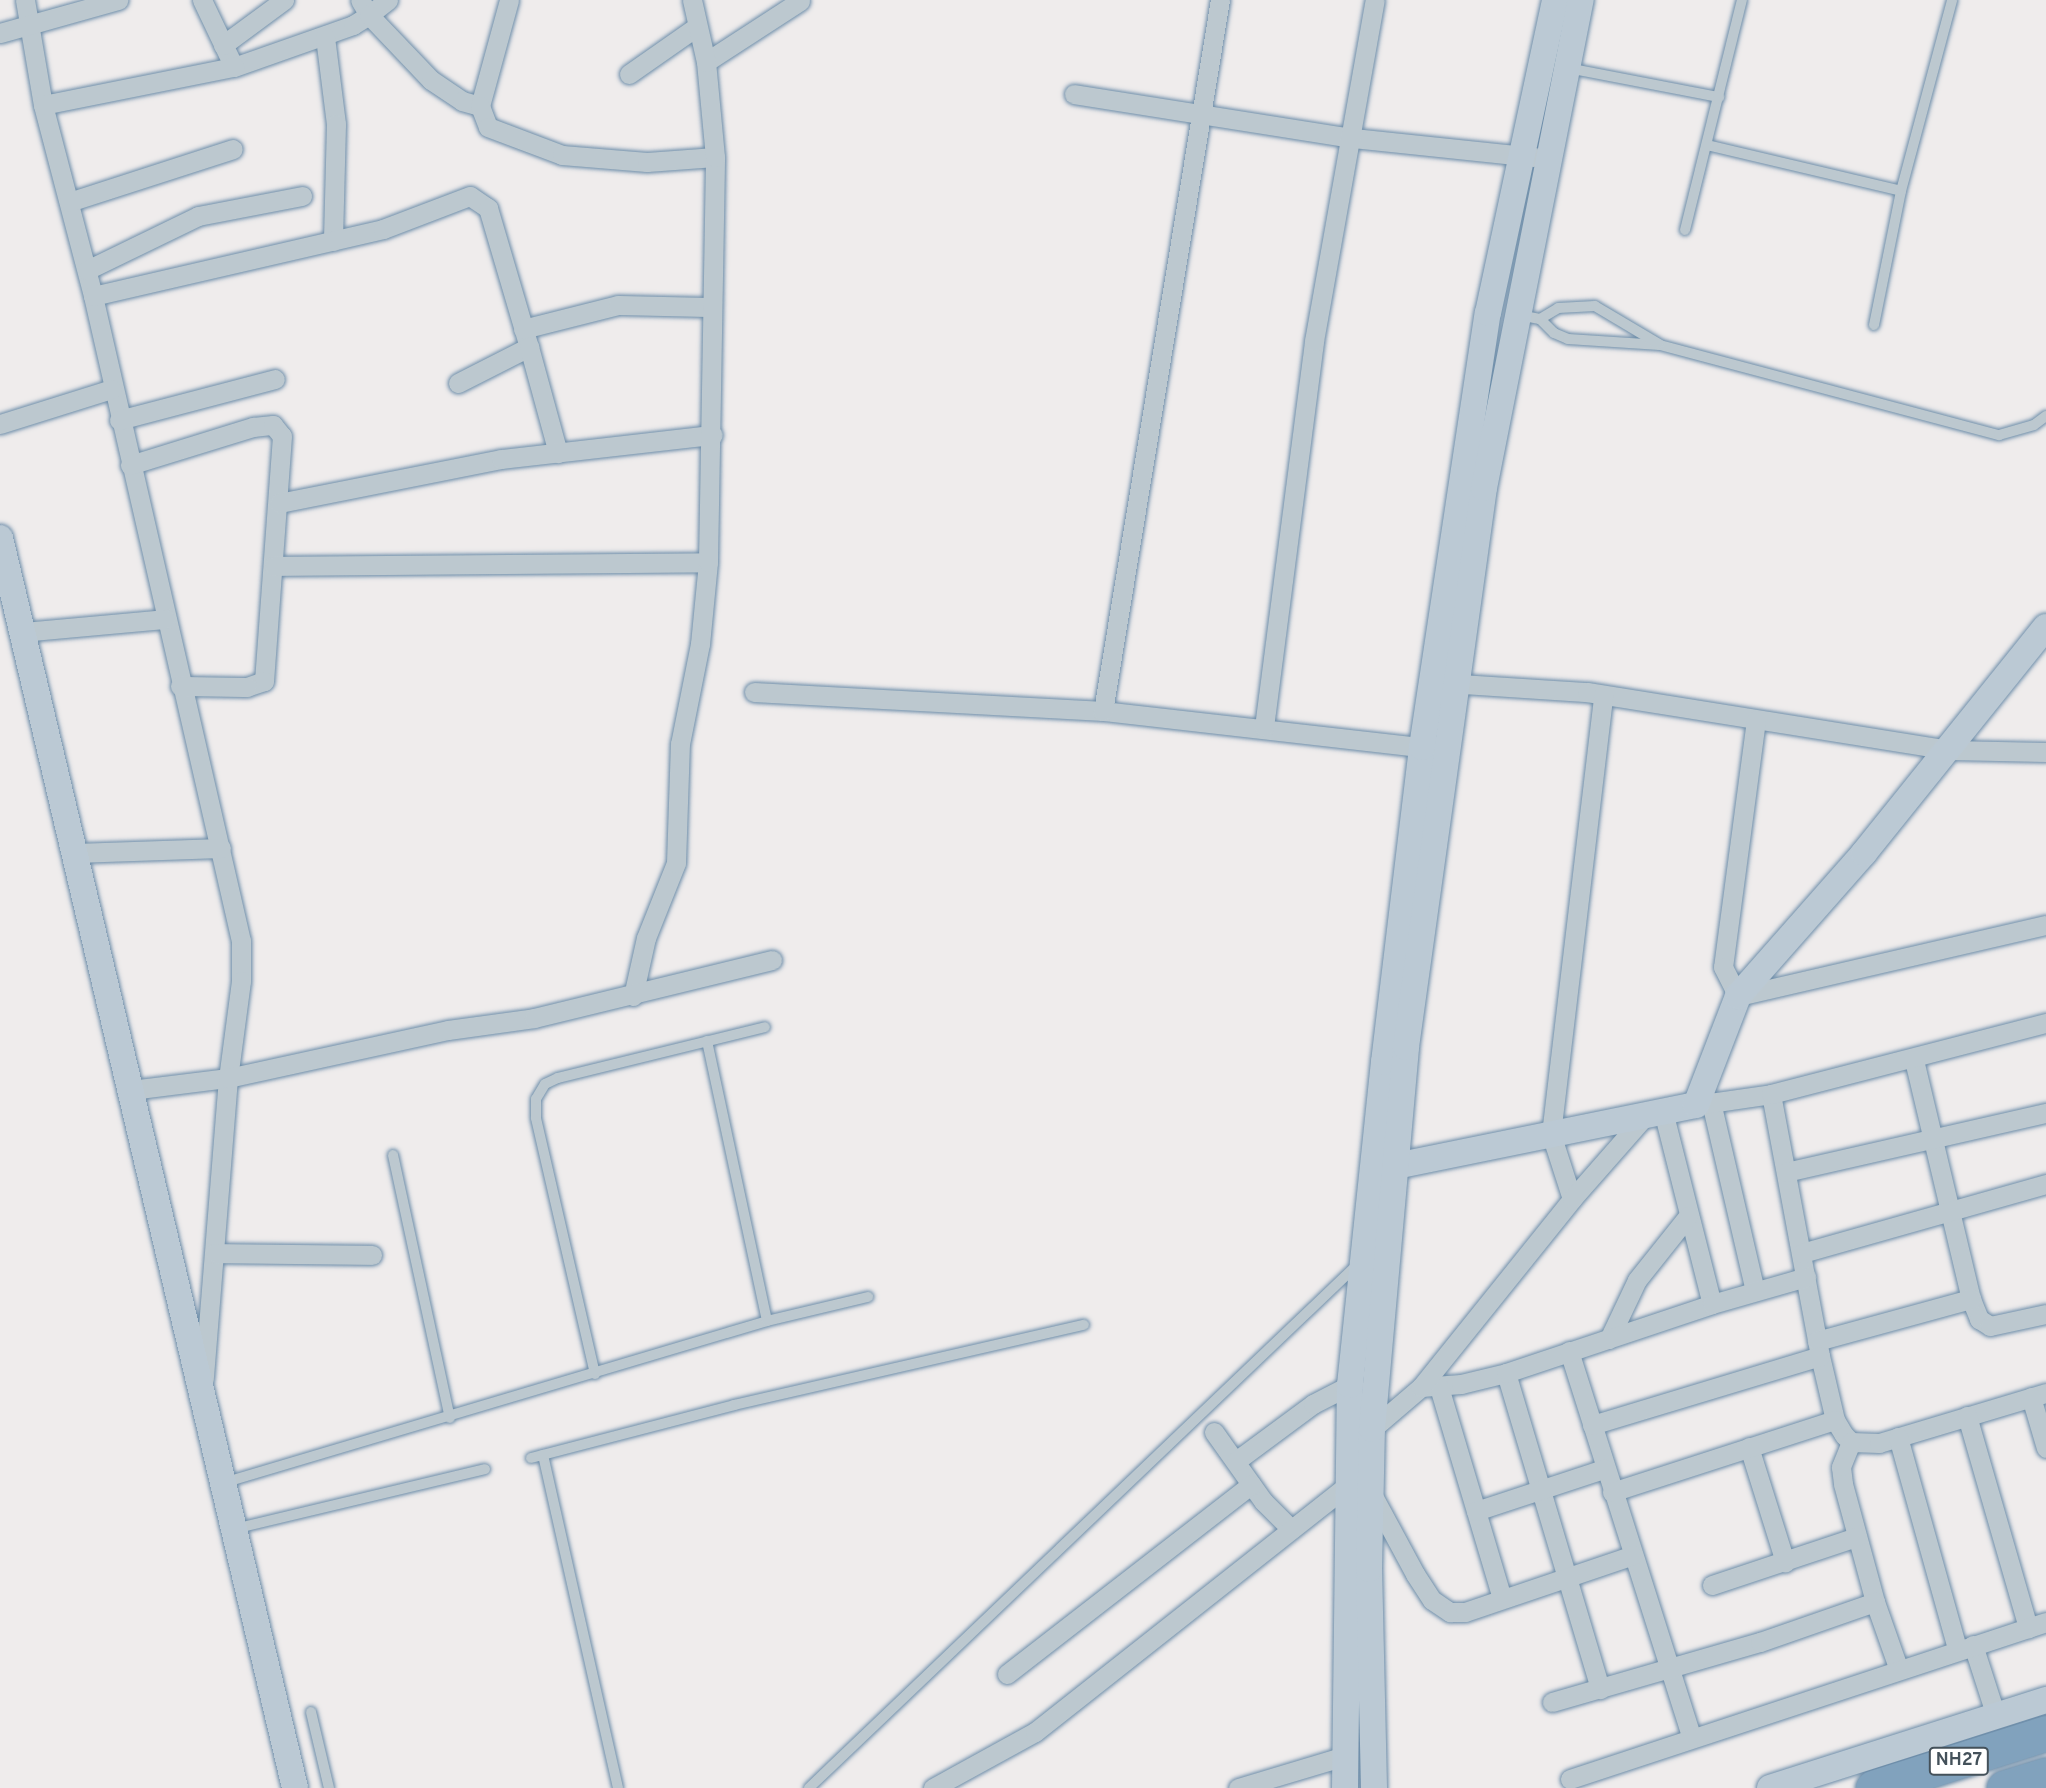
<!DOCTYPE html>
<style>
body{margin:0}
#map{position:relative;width:2046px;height:1788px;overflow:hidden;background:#efecec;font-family:Overpass,sans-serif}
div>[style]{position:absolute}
.roads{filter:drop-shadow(0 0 2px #6d8da9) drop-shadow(0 0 2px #6d8da9)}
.lane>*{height:10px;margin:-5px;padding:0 5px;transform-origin:5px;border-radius:5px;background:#bcc8cf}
.street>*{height:19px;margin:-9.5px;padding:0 9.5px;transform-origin:9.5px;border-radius:9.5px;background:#bcc8cf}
.secondary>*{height:26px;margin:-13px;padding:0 13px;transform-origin:13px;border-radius:13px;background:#bbc9d4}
.highway>*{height:35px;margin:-17.5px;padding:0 17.5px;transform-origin:17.5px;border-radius:17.5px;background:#81a2bd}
span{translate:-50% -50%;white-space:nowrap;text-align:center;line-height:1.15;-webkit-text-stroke:5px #fff;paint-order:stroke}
.shield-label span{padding:2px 5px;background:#fff;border:2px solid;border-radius:5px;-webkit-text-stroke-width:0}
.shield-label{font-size:18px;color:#44515a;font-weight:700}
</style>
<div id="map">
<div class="roads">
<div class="lane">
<i style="left:1568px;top:68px;width:154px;rotate:10.9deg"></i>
<i style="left:1707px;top:145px;width:199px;rotate:13.3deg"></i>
<i style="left:1685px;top:230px;width:237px;rotate:-76.1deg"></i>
<i style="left:1519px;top:315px;width:21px;rotate:11deg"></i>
<i style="left:1540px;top:319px;width:20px;rotate:45deg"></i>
<i style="left:1554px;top:333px;width:15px;rotate:23deg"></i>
<i style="left:1568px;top:339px;width:92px;rotate:3.7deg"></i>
<i style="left:1660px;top:345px;width:351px;rotate:14.9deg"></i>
<i style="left:1999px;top:435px;width:36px;rotate:-16deg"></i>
<i style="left:2034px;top:425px;width:15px;rotate:-37deg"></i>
<i style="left:1540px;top:319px;width:21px;rotate:-31deg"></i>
<i style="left:1558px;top:308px;width:37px;rotate:-3deg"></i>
<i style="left:1595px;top:306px;width:74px;rotate:30.7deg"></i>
<i style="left:1874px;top:325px;width:137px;rotate:-78.6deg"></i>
<i style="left:1901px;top:191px;width:198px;rotate:-75deg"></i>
<i style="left:707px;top:1041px;width:286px;rotate:77.9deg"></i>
<i style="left:393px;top:1155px;width:269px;rotate:77.8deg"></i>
<i style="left:595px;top:1374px;width:263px;rotate:-103deg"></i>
<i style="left:536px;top:1118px;width:19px;rotate:-90deg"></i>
<i style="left:536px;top:1099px;width:17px;rotate:-59deg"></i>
<i style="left:545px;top:1084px;width:14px;rotate:-25deg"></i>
<i style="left:558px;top:1078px;width:213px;rotate:-13.8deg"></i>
<i style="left:543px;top:1455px;width:341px;rotate:77.3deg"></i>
<i style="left:531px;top:1458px;width:210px;rotate:-14.6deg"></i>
<i style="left:734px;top:1405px;width:359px;rotate:-12.9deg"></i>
<i style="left:223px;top:1483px;width:568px;rotate:-16.58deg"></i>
<i style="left:767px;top:1321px;width:104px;rotate:-13.4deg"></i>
<i style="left:234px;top:1529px;width:258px;rotate:-13.4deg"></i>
<i style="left:311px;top:1712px;width:78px;rotate:76.7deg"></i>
<i style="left:809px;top:1788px;width:758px;rotate:-43.66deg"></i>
</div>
<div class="street">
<i style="left:25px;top:0;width:107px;rotate:80.3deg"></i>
<i style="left:43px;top:105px;width:197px;rotate:75.3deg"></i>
<i style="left:93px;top:296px;width:662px;rotate:77.08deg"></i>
<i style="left:241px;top:941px;width:40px;rotate:90deg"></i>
<i style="left:241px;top:981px;width:98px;rotate:97.6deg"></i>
<i style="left:228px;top:1078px;width:302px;rotate:94.6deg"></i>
<i style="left:202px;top:0;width:74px;rotate:64.5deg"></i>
<i style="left:234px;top:67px;width:126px;rotate:-19.4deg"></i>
<i style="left:353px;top:25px;width:19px;rotate:-32deg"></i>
<i style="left:369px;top:15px;width:17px;rotate:-121deg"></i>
<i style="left:388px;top:0;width:24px;rotate:142deg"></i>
<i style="left:369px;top:15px;width:90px;rotate:46.4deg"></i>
<i style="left:431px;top:80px;width:37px;rotate:34deg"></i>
<i style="left:462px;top:101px;width:19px;rotate:16deg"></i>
<i style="left:480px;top:106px;width:110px;rotate:-74.7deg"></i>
<i style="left:0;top:33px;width:123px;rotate:-15.6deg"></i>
<i style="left:325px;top:37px;width:88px;rotate:82.8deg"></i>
<i style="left:336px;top:124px;width:117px;rotate:91.5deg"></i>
<i style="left:223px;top:45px;width:76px;rotate:-36.4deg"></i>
<i style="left:706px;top:62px;width:112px;rotate:-33deg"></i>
<i style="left:629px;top:74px;width:82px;rotate:-35deg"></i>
<i style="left:1074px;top:94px;width:282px;rotate:9deg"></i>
<i style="left:1353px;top:138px;width:182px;rotate:6deg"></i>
<i style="left:43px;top:105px;width:195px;rotate:-11.3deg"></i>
<i style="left:480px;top:106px;width:22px;rotate:69deg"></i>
<i style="left:488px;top:127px;width:79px;rotate:20.7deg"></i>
<i style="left:562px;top:155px;width:85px;rotate:4.7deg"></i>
<i style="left:647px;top:162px;width:68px;rotate:-4.2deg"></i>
<i style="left:69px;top:202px;width:172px;rotate:-17.9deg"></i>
<i style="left:87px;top:270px;width:123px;rotate:-25.9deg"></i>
<i style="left:198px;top:216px;width:106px;rotate:-10.9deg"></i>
<i style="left:93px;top:296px;width:298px;rotate:-13deg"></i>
<i style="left:383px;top:229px;width:93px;rotate:-20.8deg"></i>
<i style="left:470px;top:196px;width:22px;rotate:34deg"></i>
<i style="left:488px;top:208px;width:145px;rotate:73.6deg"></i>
<i style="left:523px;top:329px;width:98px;rotate:-14.2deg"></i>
<i style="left:618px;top:305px;width:91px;rotate:1.3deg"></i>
<i style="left:458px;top:383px;width:80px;rotate:-26.9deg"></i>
<i style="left:529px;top:347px;width:110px;rotate:74.7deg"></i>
<i style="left:119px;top:420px;width:161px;rotate:-14.7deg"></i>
<i style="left:0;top:424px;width:117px;rotate:-17.4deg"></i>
<i style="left:130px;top:465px;width:129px;rotate:-17.2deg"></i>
<i style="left:253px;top:427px;width:20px;rotate:-6deg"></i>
<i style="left:273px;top:425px;width:14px;rotate:51deg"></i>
<i style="left:282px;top:436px;width:246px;rotate:94.2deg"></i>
<i style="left:264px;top:681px;width:18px;rotate:161deg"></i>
<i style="left:247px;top:687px;width:67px;rotate:-179.1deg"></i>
<i style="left:279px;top:503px;width:226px;rotate:-11.2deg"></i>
<i style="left:501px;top:459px;width:213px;rotate:-6.5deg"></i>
<i style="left:274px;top:566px;width:434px;rotate:-0.5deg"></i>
<i style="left:22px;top:632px;width:144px;rotate:-5.2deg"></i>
<i style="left:1446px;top:683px;width:141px;rotate:3.7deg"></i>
<i style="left:1587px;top:692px;width:368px;rotate:9.1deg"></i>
<i style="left:1950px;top:750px;width:96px;rotate:1.2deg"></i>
<i style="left:754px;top:692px;width:350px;rotate:3.1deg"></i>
<i style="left:1103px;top:711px;width:333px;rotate:6.5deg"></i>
<i style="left:1103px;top:711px;width:721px;rotate:-80.66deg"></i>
<i style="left:1756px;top:720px;width:249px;rotate:97.6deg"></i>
<i style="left:1723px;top:967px;width:33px;rotate:63deg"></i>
<i style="left:1738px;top:996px;width:316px;rotate:-13deg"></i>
<i style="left:1264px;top:727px;width:389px;rotate:-82.6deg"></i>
<i style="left:1314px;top:341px;width:346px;rotate:-79.9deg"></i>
<i style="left:75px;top:853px;width:146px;rotate:-2deg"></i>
<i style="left:633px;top:996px;width:59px;rotate:-77.4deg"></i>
<i style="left:646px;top:938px;width:81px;rotate:-68.2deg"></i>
<i style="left:676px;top:863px;width:119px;rotate:-88.1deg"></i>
<i style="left:680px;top:744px;width:102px;rotate:-78.7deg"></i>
<i style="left:700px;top:644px;width:82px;rotate:-84.4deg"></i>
<i style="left:708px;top:562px;width:405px;rotate:-89deg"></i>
<i style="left:715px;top:157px;width:95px;rotate:-95.4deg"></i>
<i style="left:706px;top:62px;width:64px;rotate:-102.7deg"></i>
<i style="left:1914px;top:1060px;width:246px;rotate:76.6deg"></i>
<i style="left:1971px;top:1299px;width:22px;rotate:68deg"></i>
<i style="left:1979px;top:1319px;width:13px;rotate:32deg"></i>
<i style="left:1990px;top:1326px;width:57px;rotate:-12.1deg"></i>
<i style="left:131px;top:1090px;width:98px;rotate:-7.1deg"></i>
<i style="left:228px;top:1078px;width:225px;rotate:-12.3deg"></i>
<i style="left:448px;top:1030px;width:87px;rotate:-7.9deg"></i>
<i style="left:534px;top:1018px;width:245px;rotate:-13.7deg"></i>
<i style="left:1771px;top:1094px;width:267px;rotate:79.4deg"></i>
<i style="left:1820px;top:1356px;width:66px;rotate:76.8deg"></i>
<i style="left:1835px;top:1420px;width:17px;rotate:59deg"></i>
<i style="left:1844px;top:1435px;width:10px;rotate:45deg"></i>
<i style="left:1851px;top:1442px;width:28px;rotate:2deg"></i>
<i style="left:1879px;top:1443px;width:174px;rotate:-16.7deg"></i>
<i style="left:1711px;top:1102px;width:194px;rotate:76.9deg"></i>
<i style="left:1696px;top:1105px;width:76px;rotate:-8.3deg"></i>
<i style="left:1771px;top:1094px;width:284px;rotate:-14.5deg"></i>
<i style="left:1663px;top:1111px;width:199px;rotate:75.8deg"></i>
<i style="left:1786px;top:1172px;width:267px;rotate:-12.8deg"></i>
<i style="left:1572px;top:1199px;width:68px;rotate:-107.9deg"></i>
<i style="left:1551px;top:1134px;width:442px;rotate:-83.2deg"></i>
<i style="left:215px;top:1253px;width:157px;rotate:0.7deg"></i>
<i style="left:1802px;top:1253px;width:254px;rotate:-15.8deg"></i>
<i style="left:1609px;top:1339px;width:65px;rotate:-64.6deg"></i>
<i style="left:1637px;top:1280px;width:82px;rotate:-51.4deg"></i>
<i style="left:1817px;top:1341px;width:160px;rotate:-15.3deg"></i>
<i style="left:1569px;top:1351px;width:404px;rotate:72.4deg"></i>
<i style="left:1506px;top:1373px;width:330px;rotate:73.4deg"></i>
<i style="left:1421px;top:1387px;width:40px;rotate:-4.3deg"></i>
<i style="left:1461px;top:1384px;width:46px;rotate:-13.7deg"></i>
<i style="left:1506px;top:1373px;width:217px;rotate:-18.5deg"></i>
<i style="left:1712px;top:1304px;width:98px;rotate:-16deg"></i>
<i style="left:1439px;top:1387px;width:221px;rotate:73.4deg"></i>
<i style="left:2031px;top:1397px;width:53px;rotate:73.6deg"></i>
<i style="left:1967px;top:1416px;width:221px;rotate:73.9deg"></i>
<i style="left:1592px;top:1425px;width:238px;rotate:-16.8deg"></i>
<i style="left:1372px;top:1429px;width:65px;rotate:-40.6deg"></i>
<i style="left:1421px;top:1387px;width:241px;rotate:-51.2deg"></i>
<i style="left:1572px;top:1199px;width:109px;rotate:-48.7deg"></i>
<i style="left:1214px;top:1432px;width:85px;rotate:54.6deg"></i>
<i style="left:1263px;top:1501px;width:40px;rotate:45deg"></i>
<i style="left:1898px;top:1437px;width:220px;rotate:74.4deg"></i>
<i style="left:1851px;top:1442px;width:27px;rotate:112deg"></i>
<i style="left:1841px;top:1467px;width:17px;rotate:83deg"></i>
<i style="left:1843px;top:1484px;width:122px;rotate:74.8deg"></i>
<i style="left:1875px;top:1602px;width:72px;rotate:70.6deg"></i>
<i style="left:1749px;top:1447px;width:121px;rotate:72.6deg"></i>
<i style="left:1236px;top:1461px;width:96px;rotate:-36.5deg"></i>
<i style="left:1313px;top:1404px;width:42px;rotate:-27.2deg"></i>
<i style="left:1612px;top:1492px;width:234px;rotate:-17.9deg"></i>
<i style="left:1373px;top:1496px;width:89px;rotate:61.7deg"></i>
<i style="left:1415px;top:1574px;width:31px;rotate:57deg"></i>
<i style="left:1432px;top:1600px;width:22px;rotate:34deg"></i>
<i style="left:1450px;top:1612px;width:15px"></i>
<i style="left:1465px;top:1612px;width:177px;rotate:-18.7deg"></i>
<i style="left:1476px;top:1511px;width:135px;rotate:-18.2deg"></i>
<i style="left:1712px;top:1585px;width:152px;rotate:-18.4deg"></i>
<i style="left:1973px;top:1645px;width:75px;rotate:72.1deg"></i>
<i style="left:1007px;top:1674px;width:309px;rotate:-37.8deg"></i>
<i style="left:1552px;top:1702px;width:216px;rotate:-16.1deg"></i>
<i style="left:1760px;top:1642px;width:122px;rotate:-19.2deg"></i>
<i style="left:1570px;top:1779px;width:501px;rotate:-18.25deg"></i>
<i style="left:933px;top:1788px;width:116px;rotate:-28.8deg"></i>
<i style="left:1035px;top:1732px;width:397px;rotate:-38.3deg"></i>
<i style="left:1238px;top:1788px;width:112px;rotate:-16.7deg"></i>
</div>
<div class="secondary">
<i style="left:0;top:538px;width:1284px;rotate:76.72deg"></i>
<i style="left:1381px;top:1169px;width:321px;rotate:-11.5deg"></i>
<i style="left:1696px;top:1105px;width:117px;rotate:-68.9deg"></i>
<i style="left:1738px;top:996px;width:191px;rotate:-48.6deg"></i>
<i style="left:1864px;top:853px;width:290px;rotate:-51.2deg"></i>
<i style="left:1345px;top:1788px;width:403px;rotate:-89.3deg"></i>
<i style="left:1350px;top:1385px;width:325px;rotate:-84deg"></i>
<i style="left:1384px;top:1062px;width:317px;rotate:-83.1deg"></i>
<i style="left:1422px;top:747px;width:439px;rotate:-81.4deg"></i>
<i style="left:1488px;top:313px;width:320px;rotate:-77.9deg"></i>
<i style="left:1374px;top:1788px;width:219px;rotate:-91.3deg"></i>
<i style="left:1369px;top:1569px;width:140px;rotate:-88.8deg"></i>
<i style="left:1372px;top:1429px;width:384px;rotate:-84.9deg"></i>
<i style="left:1406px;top:1047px;width:564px;rotate:-82.06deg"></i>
<i style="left:1484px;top:488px;width:498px;rotate:-78.8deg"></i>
<i style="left:1770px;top:1788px;width:290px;rotate:-17.7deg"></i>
</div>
<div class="highway">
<i style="left:1873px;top:1788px;width:182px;rotate:-17.6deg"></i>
<i style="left:2004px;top:1788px;width:44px;rotate:-17.2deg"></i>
</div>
</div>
<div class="shield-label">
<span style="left:1959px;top:1761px">NH27</span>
</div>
</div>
